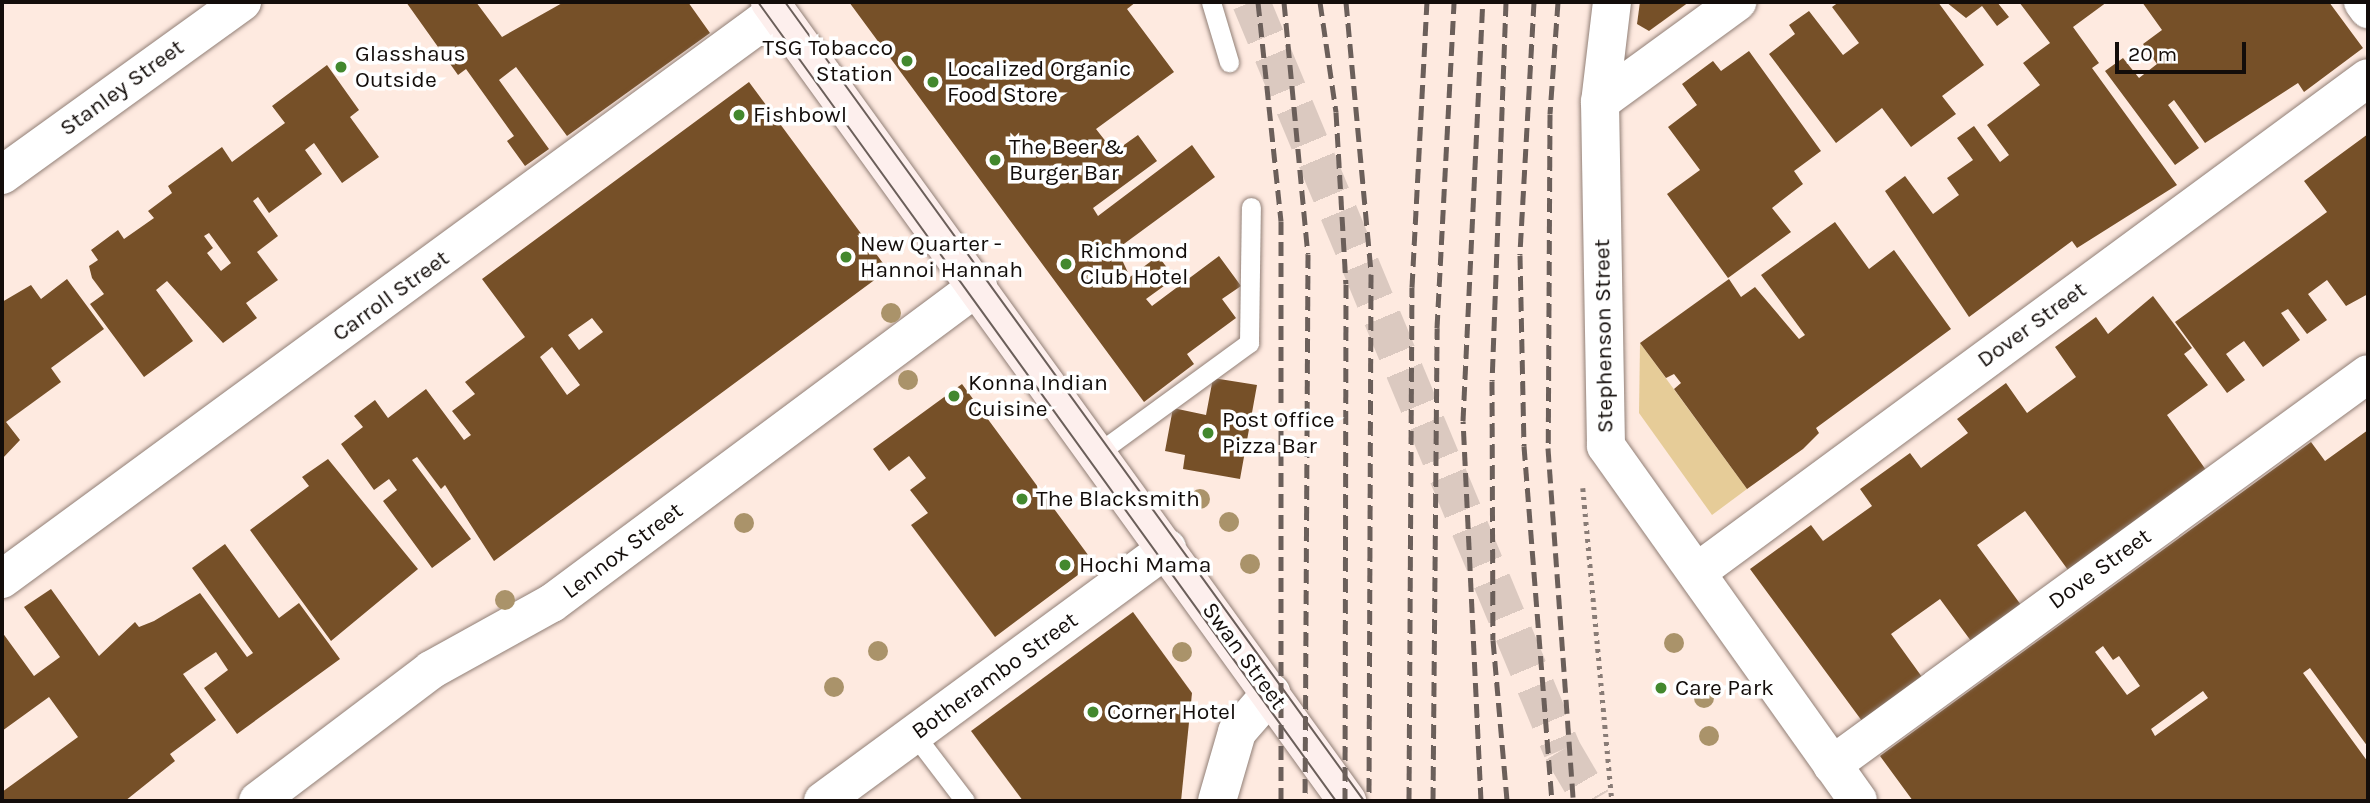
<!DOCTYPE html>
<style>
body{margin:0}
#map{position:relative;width:2370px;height:803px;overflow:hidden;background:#feeae0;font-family:Karla,sans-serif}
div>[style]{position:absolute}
.green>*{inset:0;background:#e6cc98}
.building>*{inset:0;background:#765028}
.motorway-tunnel>*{height:38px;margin-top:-19px;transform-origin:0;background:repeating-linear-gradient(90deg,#dbc9c0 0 38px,transparent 0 57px)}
.path>*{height:4.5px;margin-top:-2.25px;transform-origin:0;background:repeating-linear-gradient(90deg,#897c76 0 3.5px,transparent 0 8.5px)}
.roads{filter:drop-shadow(0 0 2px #917f76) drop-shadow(0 0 2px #917f76)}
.service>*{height:19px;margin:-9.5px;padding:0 9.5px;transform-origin:9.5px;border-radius:9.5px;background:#fff}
.minor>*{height:38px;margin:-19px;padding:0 19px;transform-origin:19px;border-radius:19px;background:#fff}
.tertiary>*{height:38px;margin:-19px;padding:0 19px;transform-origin:19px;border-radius:19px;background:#fff}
.secondary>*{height:38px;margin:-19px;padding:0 19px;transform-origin:19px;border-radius:19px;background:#fdefed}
.tram>*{height:2px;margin:-1px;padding:0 1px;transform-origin:1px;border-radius:1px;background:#6b5f5a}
.rail>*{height:5px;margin-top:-2.5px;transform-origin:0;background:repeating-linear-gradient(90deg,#6b5f5a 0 14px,transparent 0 21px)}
.trees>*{width:20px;height:20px;margin:-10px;border-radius:50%;background:#aa936a}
.dots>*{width:19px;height:19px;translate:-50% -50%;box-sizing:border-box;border:4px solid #fff;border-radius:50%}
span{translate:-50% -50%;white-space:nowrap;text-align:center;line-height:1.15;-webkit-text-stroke:7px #fff;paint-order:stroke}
.poi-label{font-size:23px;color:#130d0a}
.right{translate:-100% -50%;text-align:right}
.left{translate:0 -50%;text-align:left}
.street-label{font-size:23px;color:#130d0a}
.frame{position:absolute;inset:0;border:4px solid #130d0a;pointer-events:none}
.scale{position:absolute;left:2115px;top:42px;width:131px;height:32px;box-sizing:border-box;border:4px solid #130d0a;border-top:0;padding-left:9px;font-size:21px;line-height:24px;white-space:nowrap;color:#130d0a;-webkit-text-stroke:5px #fff;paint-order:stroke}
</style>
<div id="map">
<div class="green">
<i style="clip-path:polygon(1640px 343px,1747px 489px,1712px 515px,1639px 413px)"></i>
</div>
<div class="building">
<i style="clip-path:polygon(406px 2px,476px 2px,502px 37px,564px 2px,688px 2px,710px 33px,567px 136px,516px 67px,499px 80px,549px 149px,525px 166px,507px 141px,514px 136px,466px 69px,458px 75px)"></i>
<i style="clip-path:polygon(849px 2px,1136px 2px,1127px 9px,1174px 72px,1096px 129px,1114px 152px,1138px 135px,1157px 161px,1093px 208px,1098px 216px,1192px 145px,1215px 177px,1117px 249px,1130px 277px,1158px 256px,1175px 278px,1146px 299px,1152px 306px,1219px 256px,1241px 286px,1222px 299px,1236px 318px,1187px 354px,1194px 364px,1144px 402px)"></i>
<i style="clip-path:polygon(1640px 2px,1689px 2px,1649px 31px,1637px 24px)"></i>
<i style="clip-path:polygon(1839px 2px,1938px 2px,1984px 65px,1942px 96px,1956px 114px,1911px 147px,1882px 108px,1836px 143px,1769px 54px,1795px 34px,1789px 25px,1809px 11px,1843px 55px,1859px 43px,1832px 7px)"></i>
<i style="clip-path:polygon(1946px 2px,1997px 2px,2009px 17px,1997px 26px,1982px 6px,1966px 18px)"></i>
<i style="clip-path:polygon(2019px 2px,2107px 2px,2073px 27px,2099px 63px,2092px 68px,2177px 185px,2077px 248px,2072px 241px,1969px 317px,1885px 191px,1905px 176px,1933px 214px,1959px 195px,1947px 178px,1973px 160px,1957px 138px,1974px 126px,2000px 162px,2009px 155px,1987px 125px,2040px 85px,2023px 63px,2050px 43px)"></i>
<i style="clip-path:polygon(2142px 2px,2329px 2px,2363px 48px,2304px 92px,2298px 83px,2205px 143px,2174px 100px,2168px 105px,2199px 148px,2175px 165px,2105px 71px,2123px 58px,2139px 78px,2157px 64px,2143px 44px,2162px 30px)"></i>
<i style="clip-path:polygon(1749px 51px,1821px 151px,1794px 171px,1803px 184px,1772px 208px,1791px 232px,1728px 278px,1667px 194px,1700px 170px,1668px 127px,1697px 105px,1682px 84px,1713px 61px,1721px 71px)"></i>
<i style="clip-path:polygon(evenodd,327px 65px,359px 110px,350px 117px,379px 157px,342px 183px,314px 143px,305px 150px,322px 174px,269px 213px,258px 197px,253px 201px,278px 236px,257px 252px,278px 280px,246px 303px,257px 318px,223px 343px,167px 281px,156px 290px,193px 341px,144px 377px,90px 304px,104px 294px,92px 278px,89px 266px,98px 260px,91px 250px,118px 230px,124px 239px,154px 218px,148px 211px,172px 193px,168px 186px,222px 147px,232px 162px,285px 123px,272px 106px,327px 65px,209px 233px,231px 263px,221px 271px,207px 253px,213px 248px,204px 236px,209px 233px)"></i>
<i style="clip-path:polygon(evenodd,749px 82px,888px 270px,494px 561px,445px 485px,441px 489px,417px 457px,412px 460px,471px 539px,432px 568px,383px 501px,397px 490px,389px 479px,374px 490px,341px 444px,363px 427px,354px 416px,375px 400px,388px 418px,426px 389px,464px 440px,471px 435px,452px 411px,475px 394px,465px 382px,525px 337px,482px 279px,749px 82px,592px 318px,603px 332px,579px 350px,568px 335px,592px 318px,749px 82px,552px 347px,580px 385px,567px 395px,540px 357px,552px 347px)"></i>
<i style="clip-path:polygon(2368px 134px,2368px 294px,2346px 306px,2327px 280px,2308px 294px,2327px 320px,2307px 334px,2288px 309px,2281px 313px,2300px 340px,2263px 367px,2244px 341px,2226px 354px,2245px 380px,2227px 393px,2175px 322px,2327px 212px,2304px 181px)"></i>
<i style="clip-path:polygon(1835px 222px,1869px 269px,1894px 250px,1951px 329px,1816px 428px,1819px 433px,1803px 449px,1747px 489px,1674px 389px,1681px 383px,1674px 374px,1666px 378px,1640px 343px,1729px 279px,1741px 297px,1755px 287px,1799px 339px,1805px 335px,1761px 275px)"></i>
<i style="clip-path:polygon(67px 279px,104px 329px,51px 368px,61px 382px,6px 422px,20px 440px,2px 459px,2px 302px,31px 285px,41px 299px)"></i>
<i style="clip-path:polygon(2153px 296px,2192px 348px,2184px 354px,2208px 385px,2167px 415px,2206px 470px,2068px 570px,2025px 511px,1977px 545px,2021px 605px,1971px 641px,1940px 599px,1891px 634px,1922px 677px,1862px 721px,1750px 569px,1811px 525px,1823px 541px,1872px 506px,1860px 489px,1910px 453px,1921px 468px,1968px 433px,1957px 419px,2006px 383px,2027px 413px,2076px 377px,2055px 347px,2096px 317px,2108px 334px)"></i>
<i style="clip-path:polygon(1213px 378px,1257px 385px,1240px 479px,1183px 469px,1185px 455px,1165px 451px,1173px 408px,1206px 415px)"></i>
<i style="clip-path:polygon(962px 384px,1094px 563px,995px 637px,911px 525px,928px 513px,910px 490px,926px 478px,909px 456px,889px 471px,873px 449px)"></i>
<i style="clip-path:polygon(evenodd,2368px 430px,2368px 747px,2310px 668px,2303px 673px,2368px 762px,2368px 801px,1913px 801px,1880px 756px,2311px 442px,2325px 461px,2368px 430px,2103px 646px,2113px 660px,2119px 656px,2140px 686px,2127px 695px,2095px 652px,2103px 646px,2368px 430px,2203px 691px,2208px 698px,2155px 736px,2151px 729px,2203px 691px)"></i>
<i style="clip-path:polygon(328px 459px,418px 569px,331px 641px,250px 530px,309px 486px,302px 477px)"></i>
<i style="clip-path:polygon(225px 544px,279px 618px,299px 603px,340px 659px,237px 734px,204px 688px,228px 670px,216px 652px,183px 674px,216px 720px,170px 754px,175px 761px,125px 801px,2px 801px,2px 792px,78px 737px,49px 697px,2px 731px,2px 632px,34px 676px,60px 657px,24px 607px,51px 589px,99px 656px,135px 622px,139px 627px,154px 621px,200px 593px,247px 657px,253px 653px,192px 568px)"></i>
<i style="clip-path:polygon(1133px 612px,1192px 693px,1181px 801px,1023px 801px,971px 731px)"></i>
</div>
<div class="motorway-tunnel">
<i style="left:1251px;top:2px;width:810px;rotate:67.42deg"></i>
<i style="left:1562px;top:750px;width:59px;rotate:59.5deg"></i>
</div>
<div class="path">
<i style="left:1583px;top:488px;width:314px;rotate:84.7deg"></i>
</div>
<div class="roads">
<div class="service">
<i style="left:1211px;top:2px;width:63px;rotate:73.3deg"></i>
<i style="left:1098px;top:453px;width:187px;rotate:-36.1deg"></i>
<i style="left:1249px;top:343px;width:136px;rotate:-89.2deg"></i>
<i style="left:914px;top:734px;width:84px;rotate:52.7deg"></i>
</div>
<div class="minor">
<i style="left:1612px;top:2px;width:101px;rotate:96.8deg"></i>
<i style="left:1600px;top:102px;width:344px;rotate:89deg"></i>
<i style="left:1606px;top:446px;width:435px;rotate:54.6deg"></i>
<i style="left:2363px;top:2px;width:9px;rotate:54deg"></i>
<i style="left:1600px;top:102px;width:170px;rotate:-36.1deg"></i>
<i style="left:2px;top:175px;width:296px;rotate:-35.8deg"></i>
<i style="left:1697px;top:572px;width:833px;rotate:-36.36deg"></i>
<i style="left:2px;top:579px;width:961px;rotate:-36.24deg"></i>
<i style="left:1832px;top:765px;width:663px;rotate:-36.11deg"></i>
<i style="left:823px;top:801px;width:427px;rotate:-36.3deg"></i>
<i style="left:1217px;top:801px;width:72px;rotate:-73.8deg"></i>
<i style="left:1237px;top:732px;width:52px;rotate:-48.9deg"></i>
</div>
<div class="tertiary">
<i style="left:258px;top:801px;width:217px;rotate:-37.1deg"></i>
<i style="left:431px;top:670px;width:138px;rotate:-29deg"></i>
<i style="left:552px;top:603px;width:531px;rotate:-36.65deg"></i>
</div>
<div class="secondary">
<i style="left:770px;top:2px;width:986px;rotate:54.16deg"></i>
</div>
</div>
<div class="tram">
<i style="left:758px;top:2px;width:986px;rotate:54.12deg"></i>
<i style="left:785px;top:2px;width:987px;rotate:54.07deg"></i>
</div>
<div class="rail">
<i style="left:1258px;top:2px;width:220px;rotate:84deg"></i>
<i style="left:1281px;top:221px;width:580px;rotate:90deg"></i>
<i style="left:1284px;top:2px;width:253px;rotate:84.6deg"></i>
<i style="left:1308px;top:254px;width:547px;rotate:90.31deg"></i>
<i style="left:1320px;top:2px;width:111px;rotate:81.7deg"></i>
<i style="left:1336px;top:112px;width:172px;rotate:86.7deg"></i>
<i style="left:1346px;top:284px;width:517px;rotate:90.11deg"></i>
<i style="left:1346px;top:2px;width:273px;rotate:84.7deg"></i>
<i style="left:1371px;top:274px;width:527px;rotate:90.22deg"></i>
<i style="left:1506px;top:2px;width:379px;rotate:92.1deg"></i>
<i style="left:1492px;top:381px;width:259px;rotate:89.8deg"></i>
<i style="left:1493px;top:640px;width:162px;rotate:85deg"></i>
<i style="left:1534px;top:2px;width:253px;rotate:93.2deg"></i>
<i style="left:1520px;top:255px;width:191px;rotate:88.8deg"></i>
<i style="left:1524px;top:446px;width:356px;rotate:85.5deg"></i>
<i style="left:1558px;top:2px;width:112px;rotate:94.1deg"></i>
<i style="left:1550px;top:114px;width:334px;rotate:90.3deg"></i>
<i style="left:1548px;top:448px;width:354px;rotate:85.9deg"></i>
<i style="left:1409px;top:801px;width:514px;rotate:-89.67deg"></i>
<i style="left:1412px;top:287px;width:285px;rotate:-87deg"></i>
<i style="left:1433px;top:801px;width:473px;rotate:-89.5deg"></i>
<i style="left:1437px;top:328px;width:326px;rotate:-87deg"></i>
<i style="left:1481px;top:801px;width:380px;rotate:-92.7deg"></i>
<i style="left:1463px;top:421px;width:419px;rotate:-87.3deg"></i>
</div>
<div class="trees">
<i style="left:891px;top:313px"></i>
<i style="left:908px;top:380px"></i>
<i style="left:1200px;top:499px"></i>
<i style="left:1229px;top:522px"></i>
<i style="left:744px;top:523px"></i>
<i style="left:1250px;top:564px"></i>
<i style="left:505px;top:600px"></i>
<i style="left:1674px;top:643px"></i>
<i style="left:878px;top:651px"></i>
<i style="left:1182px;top:652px"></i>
<i style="left:834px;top:687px"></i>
<i style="left:1704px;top:698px"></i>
<i style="left:1709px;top:736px"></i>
</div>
<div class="dots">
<i style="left:907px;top:61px;background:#43882e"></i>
<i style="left:341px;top:67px;background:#43882e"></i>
<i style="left:933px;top:82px;background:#43882e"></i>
<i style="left:739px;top:115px;background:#43882e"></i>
<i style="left:995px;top:160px;background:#43882e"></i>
<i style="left:846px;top:257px;background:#43882e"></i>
<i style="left:1066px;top:264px;background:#43882e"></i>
<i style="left:954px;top:396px;background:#43882e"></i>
<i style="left:1208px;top:433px;background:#43882e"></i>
<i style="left:1022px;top:499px;background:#43882e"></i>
<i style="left:1065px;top:565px;background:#43882e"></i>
<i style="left:1661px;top:688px;background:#43882e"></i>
<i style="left:1093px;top:712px;background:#43882e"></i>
</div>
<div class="poi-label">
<span class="right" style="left:893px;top:61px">TSG Tobacco<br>Station</span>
<span class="left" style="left:355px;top:67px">Glasshaus<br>Outside</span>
<span class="left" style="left:947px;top:82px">Localized Organic<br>Food Store</span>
<span class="left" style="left:753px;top:115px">Fishbowl</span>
<span class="left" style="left:1009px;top:160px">The Beer &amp;<br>Burger Bar</span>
<span class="left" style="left:860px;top:257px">New Quarter -<br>Hannoi Hannah</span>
<span class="left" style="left:1080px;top:264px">Richmond<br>Club Hotel</span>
<span class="left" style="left:968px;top:396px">Konna Indian<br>Cuisine</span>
<span class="left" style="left:1222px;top:433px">Post Office<br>Pizza Bar</span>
<span class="left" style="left:1036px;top:499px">The Blacksmith</span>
<span class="left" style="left:1079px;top:565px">Hochi Mama</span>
<span class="left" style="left:1675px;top:688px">Care Park</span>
<span class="left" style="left:1107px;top:712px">Corner Hotel</span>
</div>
<div class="street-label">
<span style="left:122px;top:88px;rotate:-36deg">Stanley Street</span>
<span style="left:391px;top:296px;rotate:-36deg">Carroll Street</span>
<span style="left:2032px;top:325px;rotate:-36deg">Dover Street</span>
<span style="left:1604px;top:336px;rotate:-91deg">Stephenson Street</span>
<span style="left:623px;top:551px;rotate:-37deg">Lennox Street</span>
<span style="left:2100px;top:569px;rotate:-36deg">Dove Street</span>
<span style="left:1244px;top:656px;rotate:54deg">Swan Street</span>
<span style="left:995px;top:676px;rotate:-36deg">Botherambo Street</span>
</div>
<div class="frame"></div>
<div class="scale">20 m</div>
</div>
